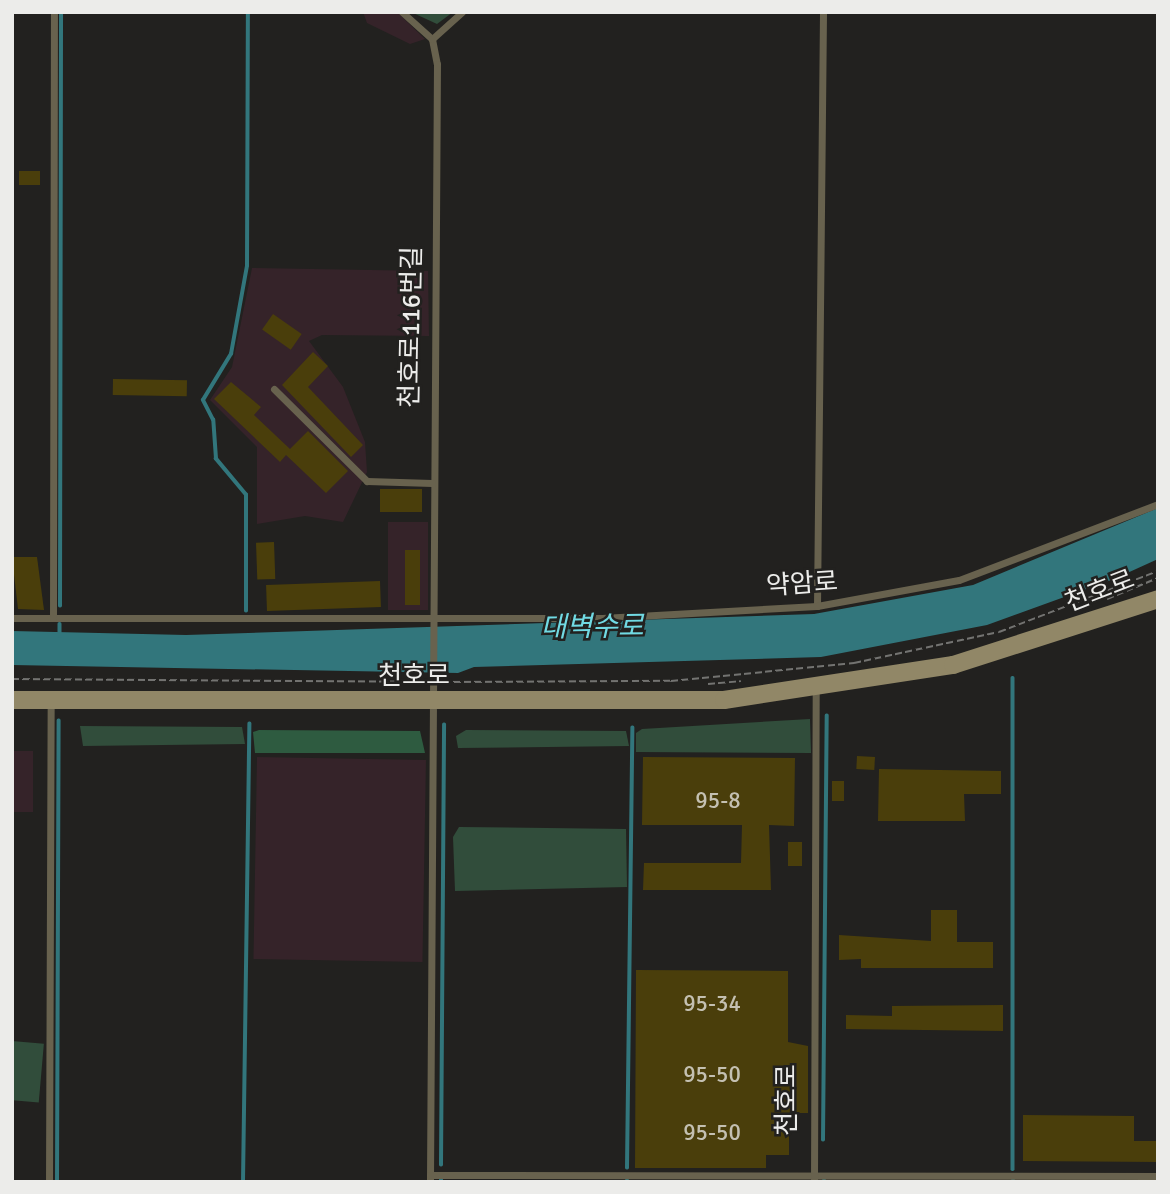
<!DOCTYPE html>
<meta charset="utf-8">
<style>
body{margin:0}
#map{position:relative;width:1170px;height:1194px;overflow:hidden;background:#22211f;font-family:Signika,"Noto Sans KR",sans-serif}
div>[style]{position:absolute}
.industrial>*{inset:0;background:#352329;transform-origin:0 0}
.green>*{inset:0;background:#314d3b;transform-origin:0 0}
.forest>*{inset:0;background:#2e5b40}
.water>*{inset:0;background:#32767c}
.stream>*{height:3.5px;margin:-1.75px;padding:0 1.75px;transform-origin:1.75px;border-radius:1.75px;background:#32767c}
.building>*{inset:0;background:#4a3e0b;transform-origin:0 0}
.path>*{height:2px;margin-top:-1px;transform-origin:0;background:repeating-linear-gradient(90deg,#737371 0 7px,transparent 0 10.5px)}
.lane>*{height:7px;margin:-3.5px;padding:0 3.5px;transform-origin:3.5px;border-radius:3.5px;background:#68624e}
.secondary>*{height:18px;margin:-9px;padding:0 9px;transform-origin:9px;border-radius:9px;background:#918767}
span{translate:-50% -50%;white-space:nowrap;text-align:center;line-height:1.15;-webkit-text-stroke:5px #22211f;paint-order:stroke}
.number-label{font-size:23px;color:#c4c0b2}
.number-label span{-webkit-text-stroke-width:0}
.street-label{font-size:26px;color:#ececea}
.water-label{font-size:28px;color:#71dae3;font-style:italic}
.frame{position:absolute;inset:0;border:14px solid #ececea;pointer-events:none}
</style>
<div id="map">
<div class="industrial">
<i style="clip-path:polygon(363px 12px,397px 12px,425px 39px,410px 44px,367px 23px)"></i>
<i style="clip-path:polygon(252px 268px,428px 271px,429px 336px,322px 335px,309px 341px,343px 387px,365px 442px,367px 472px,343px 522px,305px 516px,257px 524px,257px 447px,210px 400px,232px 367px)"></i>
<i style="left:388px;top:522px;width:40px;height:88px"></i>
<i style="left:12px;top:751px;width:21px;height:61px"></i>
<i style="left:257px;top:757px;width:169px;height:202px;rotate:1deg"></i>
</div>
<div class="green">
<i style="clip-path:polygon(411px 12px,453px 12px,437px 24px)"></i>
<i style="clip-path:polygon(810px 719px,811px 753px,636px 752px,636px 733px,642px 729px)"></i>
<i style="clip-path:polygon(80px 726px,242px 727px,245px 744px,83px 746px)"></i>
<i style="clip-path:polygon(466px 730px,626px 731px,629px 746px,458px 748px,456px 736px)"></i>
<i style="clip-path:polygon(459px 827px,626px 829px,627px 887px,455px 891px,453px 837px)"></i>
<i style="left:12px;top:1041px;width:32px;height:59px;rotate:5deg"></i>
</div>
<div class="forest">
<i style="clip-path:polygon(259px 730px,420px 731px,425px 753px,255px 753px,253px 732px)"></i>
</div>
<div class="water">
<i style="clip-path:polygon(1158px 508px,1158px 559px,1114px 579px,987px 625px,821px 657px,474px 667px,458px 673px,12px 665px,12px 631px,186px 635px,814px 614px,973px 585px)"></i>
</div>
<div class="stream">
<i style="left:60px;top:606px;width:594px;rotate:-89.9deg"></i>
<i style="left:246px;top:611px;width:116px;rotate:-90deg"></i>
<i style="left:246px;top:495px;width:47px;rotate:-129.8deg"></i>
<i style="left:216px;top:459px;width:39px;rotate:-94deg"></i>
<i style="left:213px;top:420px;width:22px;rotate:-117deg"></i>
<i style="left:203px;top:400px;width:54px;rotate:-58.7deg"></i>
<i style="left:231px;top:354px;width:89px;rotate:-79.7deg"></i>
<i style="left:247px;top:266px;width:254px;rotate:-89.8deg"></i>
<i style="left:60px;top:624px;width:12px;rotate:90deg"></i>
<i style="left:1013px;top:678px;width:491px;rotate:90deg"></i>
<i style="left:823px;top:1140px;width:424px;rotate:-89.5deg"></i>
<i style="left:441px;top:1165px;width:440px;rotate:-89.6deg"></i>
<i style="left:627px;top:1168px;width:440px;rotate:-89.3deg"></i>
<i style="left:57px;top:1182px;width:461px;rotate:-89.8deg"></i>
<i style="left:243px;top:1182px;width:458px;rotate:-89.2deg"></i>
<i style="left:441px;top:1182px;width:2px;rotate:-90deg"></i>
<i style="left:627px;top:1182px;width:1px;rotate:-90deg"></i>
<i style="left:824px;top:1182px;width:1px;rotate:-90deg"></i>
<i style="left:1013px;top:1182px;width:1px;rotate:-90deg"></i>
</div>
<div class="building">
<i style="left:19px;top:171px;width:21px;height:14px"></i>
<i style="left:273px;top:314px;width:35px;height:19px;rotate:35deg"></i>
<i style="clip-path:polygon(313px 352px,328px 366px,308px 387px,363px 445px,351px 457px,282px 385px)"></i>
<i style="left:113px;top:379px;width:74px;height:16px;rotate:1deg"></i>
<i style="clip-path:polygon(231px 382px,261px 407px,254px 415px,290px 449px,308px 431px,348px 471px,326px 493px,286px 455px,280px 462px,214px 399px)"></i>
<i style="left:380px;top:489px;width:42px;height:23px"></i>
<i style="left:274px;top:542px;width:37px;height:18px;rotate:88deg"></i>
<i style="left:405px;top:550px;width:15px;height:55px"></i>
<i style="clip-path:polygon(12px 557px,37px 557px,44px 610px,18px 609px)"></i>
<i style="left:380px;top:581px;width:26px;height:114px;rotate:88deg"></i>
<i style="left:857px;top:756px;width:18px;height:13px;rotate:3deg"></i>
<i style="clip-path:polygon(643px 757px,795px 758px,794px 826px,769px 825px,771px 890px,643px 890px,644px 863px,741px 863px,742px 825px,642px 825px)"></i>
<i style="clip-path:polygon(879px 769px,1001px 771px,1001px 794px,964px 794px,965px 821px,878px 821px)"></i>
<i style="left:844px;top:781px;width:20px;height:12px;rotate:90deg"></i>
<i style="left:788px;top:842px;width:14px;height:24px"></i>
<i style="clip-path:polygon(931px 910px,957px 910px,957px 942px,993px 942px,993px 968px,861px 968px,861px 959px,839px 960px,839px 935px,931px 941px)"></i>
<i style="clip-path:polygon(636px 970px,788px 971px,788px 1042px,808px 1046px,808px 1113px,789px 1113px,789px 1155px,766px 1155px,766px 1168px,635px 1168px)"></i>
<i style="clip-path:polygon(1003px 1005px,1003px 1031px,846px 1029px,846px 1015px,892px 1016px,892px 1006px)"></i>
<i style="clip-path:polygon(1023px 1115px,1134px 1116px,1134px 1141px,1158px 1141px,1158px 1162px,1023px 1161px)"></i>
</div>
<div class="path">
<i style="left:1107px;top:599px;width:55px;rotate:-22.4deg"></i>
<i style="left:12px;top:679px;width:411px;rotate:0.4deg"></i>
<i style="left:443px;top:682px;width:228px;rotate:-0.3deg"></i>
<i style="left:671px;top:681px;width:184px;rotate:-5.6deg"></i>
<i style="left:854px;top:663px;width:148px;rotate:-12.1deg"></i>
<i style="left:999px;top:632px;width:170px;rotate:-21deg"></i>
<i style="left:708px;top:684px;width:33px;rotate:-5deg"></i>
</div>
<div class="lane">
<i style="left:402px;top:12px;width:40px;rotate:42deg"></i>
<i style="left:432px;top:39px;width:25px;rotate:79deg"></i>
<i style="left:437px;top:64px;width:1118px;rotate:90.36deg"></i>
<i style="left:432px;top:39px;width:40px;rotate:-42deg"></i>
<i style="left:274px;top:389px;width:131px;rotate:44.7deg"></i>
<i style="left:367px;top:481px;width:65px;rotate:1.8deg"></i>
<i style="left:817px;top:606px;width:594px;rotate:-89.42deg"></i>
<i style="left:12px;top:618px;width:590px"></i>
<i style="left:602px;top:618px;width:215px;rotate:-3.2deg"></i>
<i style="left:817px;top:606px;width:144px;rotate:-10.4deg"></i>
<i style="left:959px;top:580px;width:213px;rotate:-20.9deg"></i>
<i style="left:53px;top:618px;width:606px;rotate:-89.91deg"></i>
<i style="left:430px;top:1175px;width:728px;rotate:0.08deg"></i>
<i style="left:49px;top:1182px;width:482px;rotate:-89.8deg"></i>
<i style="left:814px;top:1182px;width:492px;rotate:-89.8deg"></i>
</div>
<div class="secondary">
<i style="left:12px;top:700px;width:712px"></i>
<i style="left:724px;top:700px;width:232px;rotate:-8.7deg"></i>
<i style="left:953px;top:665px;width:215px;rotate:-17.8deg"></i>
</div>
<div class="number-label">
<span style="left:718px;top:801px">95-8</span>
<span style="left:712px;top:1004px">95-34</span>
<span style="left:712px;top:1075px">95-50</span>
<span style="left:712px;top:1133px">95-50</span>
</div>
<div class="street-label">
<span style="left:412px;top:327px;rotate:-89deg">천호로116번길</span>
<span style="left:802px;top:585px;rotate:-4deg">약암로</span>
<span style="left:1100px;top:592px;rotate:-21deg">천호로</span>
<span style="left:414px;top:677px">천호로</span>
<span style="left:788px;top:1100px;rotate:-90deg">천호로</span>
</div>
<div class="water-label">
<span style="left:592px;top:627px;rotate:-1deg">대벽수로</span>
</div>
<div class="frame"></div>
</div>
